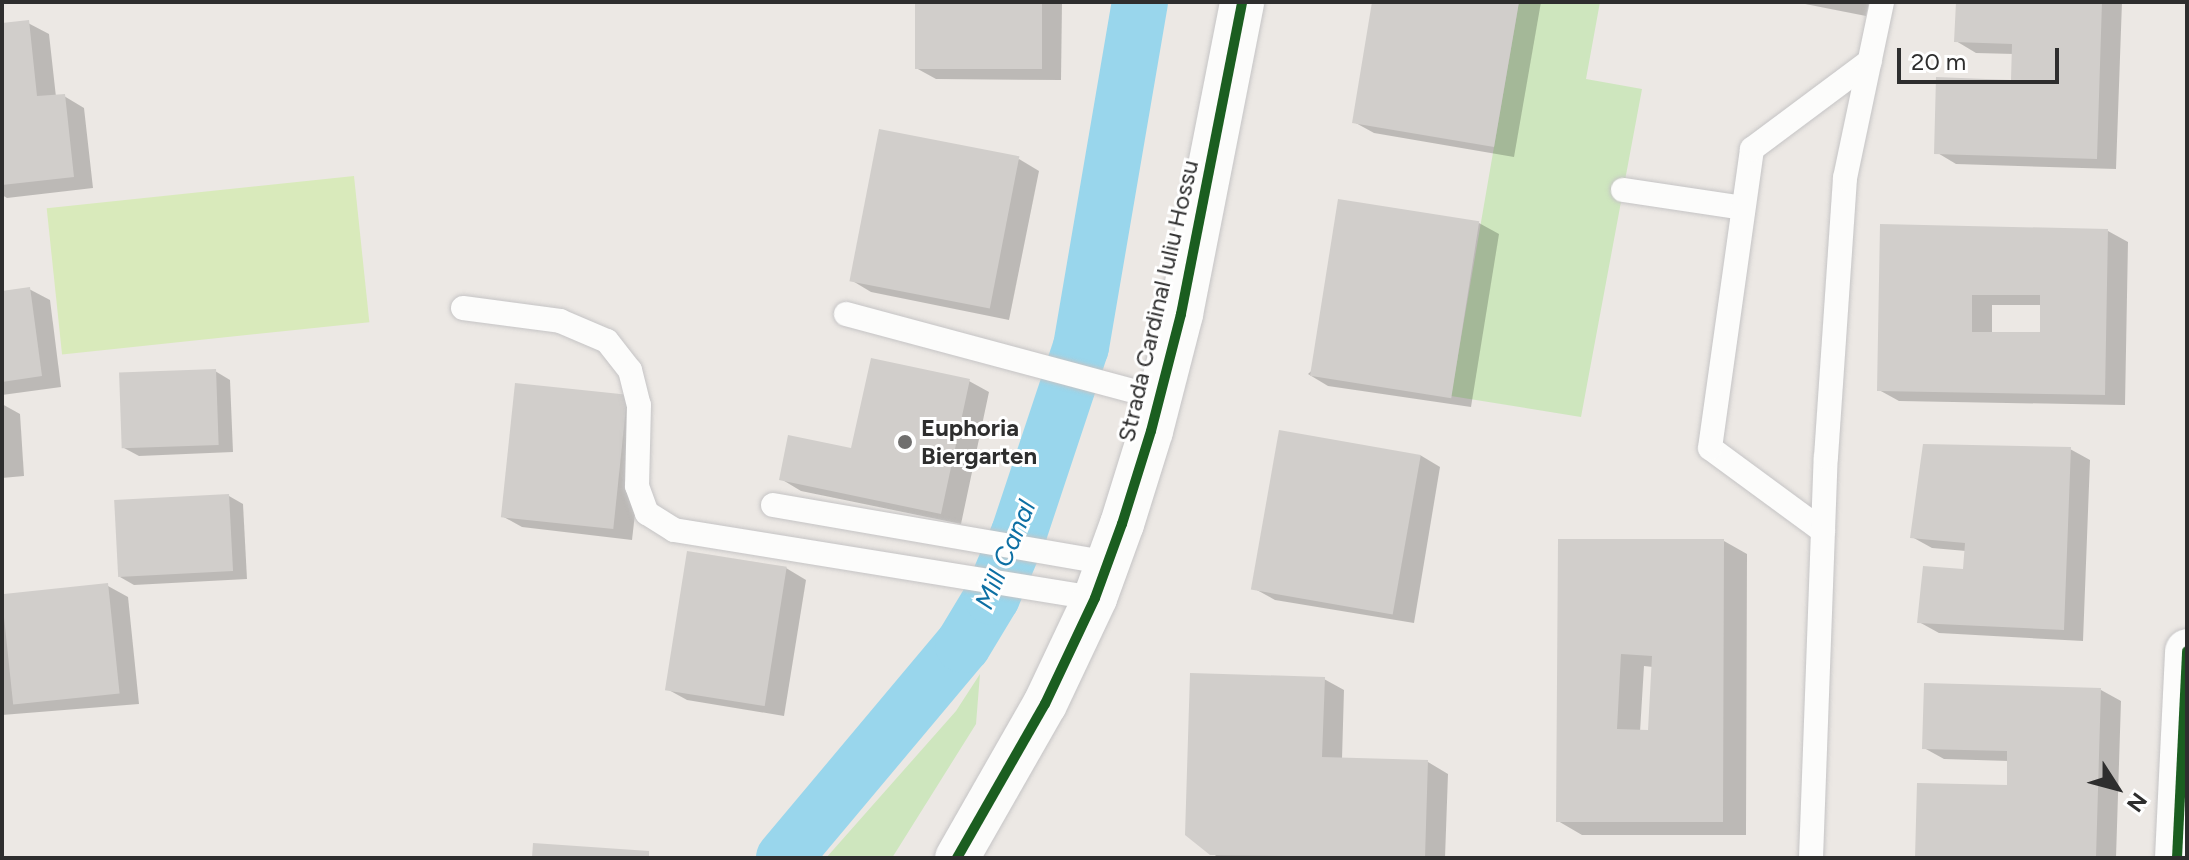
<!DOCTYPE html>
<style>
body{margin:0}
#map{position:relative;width:2189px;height:860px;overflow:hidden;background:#ece8e4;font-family:Figtree,sans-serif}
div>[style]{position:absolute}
.green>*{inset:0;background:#cee6be}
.pitch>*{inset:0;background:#d9eabb;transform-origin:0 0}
.shadow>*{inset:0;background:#0003}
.canal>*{height:56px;margin:-28px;padding:0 28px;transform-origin:28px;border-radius:28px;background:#99d6ec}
.building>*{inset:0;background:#d1cecb;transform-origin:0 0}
.roads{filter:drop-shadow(0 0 2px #c5c4c5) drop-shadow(0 0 2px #c5c4c5)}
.service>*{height:24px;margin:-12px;padding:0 12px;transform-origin:12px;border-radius:12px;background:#fcfcfb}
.minor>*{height:44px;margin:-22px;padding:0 22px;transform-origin:22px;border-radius:22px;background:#fcfcfb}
.tertiary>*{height:44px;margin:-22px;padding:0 22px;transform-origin:22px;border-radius:22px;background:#fcfcfb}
.cycleway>*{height:10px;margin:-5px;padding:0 5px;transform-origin:5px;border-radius:5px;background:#1b5e20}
.dots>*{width:22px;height:22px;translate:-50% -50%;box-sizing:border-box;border:4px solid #fff;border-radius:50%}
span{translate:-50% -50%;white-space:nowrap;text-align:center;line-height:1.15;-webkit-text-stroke:6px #fff;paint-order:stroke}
.street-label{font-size:24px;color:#2e2e2e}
.poi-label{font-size:24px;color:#2e2e2e;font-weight:700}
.left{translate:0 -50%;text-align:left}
.water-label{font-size:26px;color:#0d6fa3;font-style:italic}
.frame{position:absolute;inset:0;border:4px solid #2e2e2e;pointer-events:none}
.north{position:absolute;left:2077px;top:748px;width:80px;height:80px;-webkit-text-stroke:6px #fff;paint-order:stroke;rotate:126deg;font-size:22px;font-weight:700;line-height:32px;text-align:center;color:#2e2e2e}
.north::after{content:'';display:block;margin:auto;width:28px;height:36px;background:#2e2e2e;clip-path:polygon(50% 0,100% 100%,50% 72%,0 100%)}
.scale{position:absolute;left:1897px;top:48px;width:162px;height:36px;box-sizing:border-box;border:4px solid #2e2e2e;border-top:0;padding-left:10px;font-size:24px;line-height:28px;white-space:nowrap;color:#2e2e2e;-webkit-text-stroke:6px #fff;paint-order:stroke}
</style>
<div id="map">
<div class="green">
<i style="clip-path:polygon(1519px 2px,1600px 2px,1586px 79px,1642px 89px,1581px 417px,1451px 396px)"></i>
<i style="clip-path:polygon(980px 674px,976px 724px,892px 858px,826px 858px,956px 711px)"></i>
</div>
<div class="pitch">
<i style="left:354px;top:176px;width:147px;height:309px;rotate:84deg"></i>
</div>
<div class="shadow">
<i style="clip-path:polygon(917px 2px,1062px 2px,1061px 80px,936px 79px,916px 68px)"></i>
<i style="clip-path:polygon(1374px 2px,1541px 2px,1514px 157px,1374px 133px,1354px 122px)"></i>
<i style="clip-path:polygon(1795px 2px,1869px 2px,1866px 16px)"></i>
<i style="clip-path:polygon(1958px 2px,2122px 2px,2116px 169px,1956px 164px,1936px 152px,2013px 82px,2014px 54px,1976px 53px,1956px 41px)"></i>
<i style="clip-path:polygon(28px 23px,49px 34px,56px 97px,64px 96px,84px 108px,93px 188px,7px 198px,2px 195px,2px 25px)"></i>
<i style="clip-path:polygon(1019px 159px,1039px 171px,1009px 320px,871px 292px,851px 280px)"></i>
<i style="clip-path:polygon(1479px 223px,1499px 234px,1471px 407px,1328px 386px,1308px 374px)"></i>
<i style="clip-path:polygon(evenodd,1882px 226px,2108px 231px,2128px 242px,2125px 405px,1899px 401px,1879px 390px,1882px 226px,1992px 305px,2042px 305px,2042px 334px,1992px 334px,1992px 305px)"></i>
<i style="clip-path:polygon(29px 289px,50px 300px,61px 387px,2px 395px,2px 293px)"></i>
<i style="clip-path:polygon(215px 371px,230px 380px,233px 452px,139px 456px,124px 448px)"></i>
<i style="clip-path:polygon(969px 381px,989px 392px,961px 524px,801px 491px,781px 479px,853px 451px)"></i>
<i style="clip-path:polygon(627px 397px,647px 409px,632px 540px,522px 527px,502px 516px)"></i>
<i style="clip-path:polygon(2px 404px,20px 414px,24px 476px,2px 478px)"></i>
<i style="clip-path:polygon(2070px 449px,2090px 460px,2083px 641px,1939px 633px,1919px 622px,1965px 571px,1966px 551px,1932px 548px,1912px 537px)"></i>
<i style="clip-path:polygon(1420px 455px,1440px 467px,1414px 623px,1275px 600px,1255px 589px)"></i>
<i style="clip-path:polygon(229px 496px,243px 504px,247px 579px,134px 585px,120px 577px)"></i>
<i style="clip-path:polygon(evenodd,1560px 541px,1724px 541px,1747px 554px,1746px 835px,1582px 835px,1558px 821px,1560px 541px,1644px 666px,1653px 667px,1650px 732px,1640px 732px,1644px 666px)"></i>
<i style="clip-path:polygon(786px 568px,806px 580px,784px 716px,687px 700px,667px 689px)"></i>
<i style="clip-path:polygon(108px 586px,128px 597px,139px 704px,2px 715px,2px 597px)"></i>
<i style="clip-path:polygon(1324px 679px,1344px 690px,1342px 759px,1428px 762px,1448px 774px,1445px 858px,1220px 858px,1211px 853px)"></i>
<i style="clip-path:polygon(2101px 690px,2121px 701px,2116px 858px,1917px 858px,2009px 787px,2009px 761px,1944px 759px,1924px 748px)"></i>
</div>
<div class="canal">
<i style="left:784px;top:858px;width:278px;rotate:-50deg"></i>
<i style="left:963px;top:645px;width:56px;rotate:-58.9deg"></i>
<i style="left:992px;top:597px;width:69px;rotate:-67.1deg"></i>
<i style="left:1019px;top:533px;width:196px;rotate:-71.6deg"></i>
<i style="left:1081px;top:347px;width:350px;rotate:-80.3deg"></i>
</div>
<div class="building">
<i style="left:915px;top:2px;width:127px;height:67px"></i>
<i style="clip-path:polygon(1372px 2px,1519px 2px,1494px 147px,1352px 123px)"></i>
<i style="clip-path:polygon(1956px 2px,2102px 2px,2097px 159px,1934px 154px,1936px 77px,2011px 80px,2012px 44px,1954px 42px)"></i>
<i style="clip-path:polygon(29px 20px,37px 96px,65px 94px,74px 177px,2px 185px,2px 23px)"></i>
<i style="left:879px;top:129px;width:143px;height:155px;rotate:11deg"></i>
<i style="left:1338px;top:199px;width:143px;height:179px;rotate:9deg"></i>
<i style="clip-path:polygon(evenodd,1880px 224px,2108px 229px,2105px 395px,1877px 391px,1880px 224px,1972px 295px,2040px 295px,2040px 332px,1972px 332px,1972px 295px)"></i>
<i style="clip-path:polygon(30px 287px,42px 376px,2px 382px,2px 291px)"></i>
<i style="clip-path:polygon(871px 358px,970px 379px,941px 514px,779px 480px,788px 435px,851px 448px)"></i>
<i style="left:216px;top:369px;width:76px;height:97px;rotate:88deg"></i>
<i style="left:515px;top:383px;width:113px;height:135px;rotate:6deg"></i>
<i style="left:1279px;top:430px;width:144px;height:162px;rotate:10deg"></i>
<i style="clip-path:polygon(1923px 444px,2071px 447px,2064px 630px,1917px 623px,1923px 566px,1963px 569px,1965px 543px,1910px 538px)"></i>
<i style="left:229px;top:494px;width:77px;height:115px;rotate:87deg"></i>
<i style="clip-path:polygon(evenodd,1558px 539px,1724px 539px,1723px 822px,1556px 822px,1558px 539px,1621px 654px,1652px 656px,1648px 730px,1617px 729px,1621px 654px)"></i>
<i style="left:687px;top:551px;width:101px;height:141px;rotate:9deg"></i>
<i style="left:108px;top:583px;width:111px;height:107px;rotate:84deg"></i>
<i style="clip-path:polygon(1190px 673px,1325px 677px,1322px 757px,1428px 760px,1425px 858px,1210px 855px,1185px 835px)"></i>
<i style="clip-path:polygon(1924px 683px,2101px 688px,2096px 858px,1915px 858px,1917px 783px,2007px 785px,2007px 751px,1922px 749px)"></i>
<i style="clip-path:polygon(533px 843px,649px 851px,649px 858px,532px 858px)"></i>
</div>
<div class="roads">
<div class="service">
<i style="left:1623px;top:190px;width:121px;rotate:8.5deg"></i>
<i style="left:463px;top:308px;width:98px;rotate:7.6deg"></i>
<i style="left:560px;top:321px;width:51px;rotate:23.1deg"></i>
<i style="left:607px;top:341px;width:37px;rotate:52deg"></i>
<i style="left:630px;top:370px;width:36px;rotate:76deg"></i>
<i style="left:639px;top:405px;width:81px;rotate:91.4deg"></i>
<i style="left:637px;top:486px;width:29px;rotate:70deg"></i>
<i style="left:647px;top:513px;width:32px;rotate:32deg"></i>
<i style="left:674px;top:530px;width:426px;rotate:9.2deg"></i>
<i style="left:846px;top:314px;width:325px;rotate:15deg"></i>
<i style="left:773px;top:505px;width:340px;rotate:9.8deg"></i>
<i style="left:1823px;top:531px;width:140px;rotate:-143.7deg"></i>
<i style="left:1710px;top:448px;width:302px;rotate:-82deg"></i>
<i style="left:1752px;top:149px;width:147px;rotate:-36.7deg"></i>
<i style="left:1811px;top:858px;width:401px;rotate:-87.9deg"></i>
<i style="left:1826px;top:457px;width:280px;rotate:-86.1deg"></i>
<i style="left:1845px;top:178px;width:180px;rotate:-78.1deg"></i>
</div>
<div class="minor">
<i style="left:2177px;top:858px;width:207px;rotate:-87.2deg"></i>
</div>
<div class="tertiary">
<i style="left:957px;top:858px;width:177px;rotate:-60.3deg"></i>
<i style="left:1045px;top:704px;width:117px;rotate:-64.7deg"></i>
<i style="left:1095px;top:598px;width:79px;rotate:-70deg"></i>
<i style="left:1122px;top:524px;width:97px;rotate:-72.7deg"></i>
<i style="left:1151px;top:431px;width:121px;rotate:-75.6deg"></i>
<i style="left:1181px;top:314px;width:318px;rotate:-78.9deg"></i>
</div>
</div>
<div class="cycleway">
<i style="left:957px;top:858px;width:177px;rotate:-60.3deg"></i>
<i style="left:1045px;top:704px;width:117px;rotate:-64.7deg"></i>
<i style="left:1095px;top:598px;width:79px;rotate:-70deg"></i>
<i style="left:1122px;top:524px;width:97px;rotate:-72.7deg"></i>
<i style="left:1151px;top:431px;width:121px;rotate:-75.6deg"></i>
<i style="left:1181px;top:314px;width:318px;rotate:-78.9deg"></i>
<i style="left:2177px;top:858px;width:207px;rotate:-87.2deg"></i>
</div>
<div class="dots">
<i style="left:905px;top:442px;background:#706f6e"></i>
</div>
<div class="street-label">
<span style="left:1158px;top:301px;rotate:-77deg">Strada Cardinal Iuliu Hossu</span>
</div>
<div class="poi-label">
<span class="left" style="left:921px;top:442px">Euphoria<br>Biergarten</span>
</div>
<div class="water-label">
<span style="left:1006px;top:555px;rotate:-67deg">Mill Canal</span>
</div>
<div class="frame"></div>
<div class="north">N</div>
<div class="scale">20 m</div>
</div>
